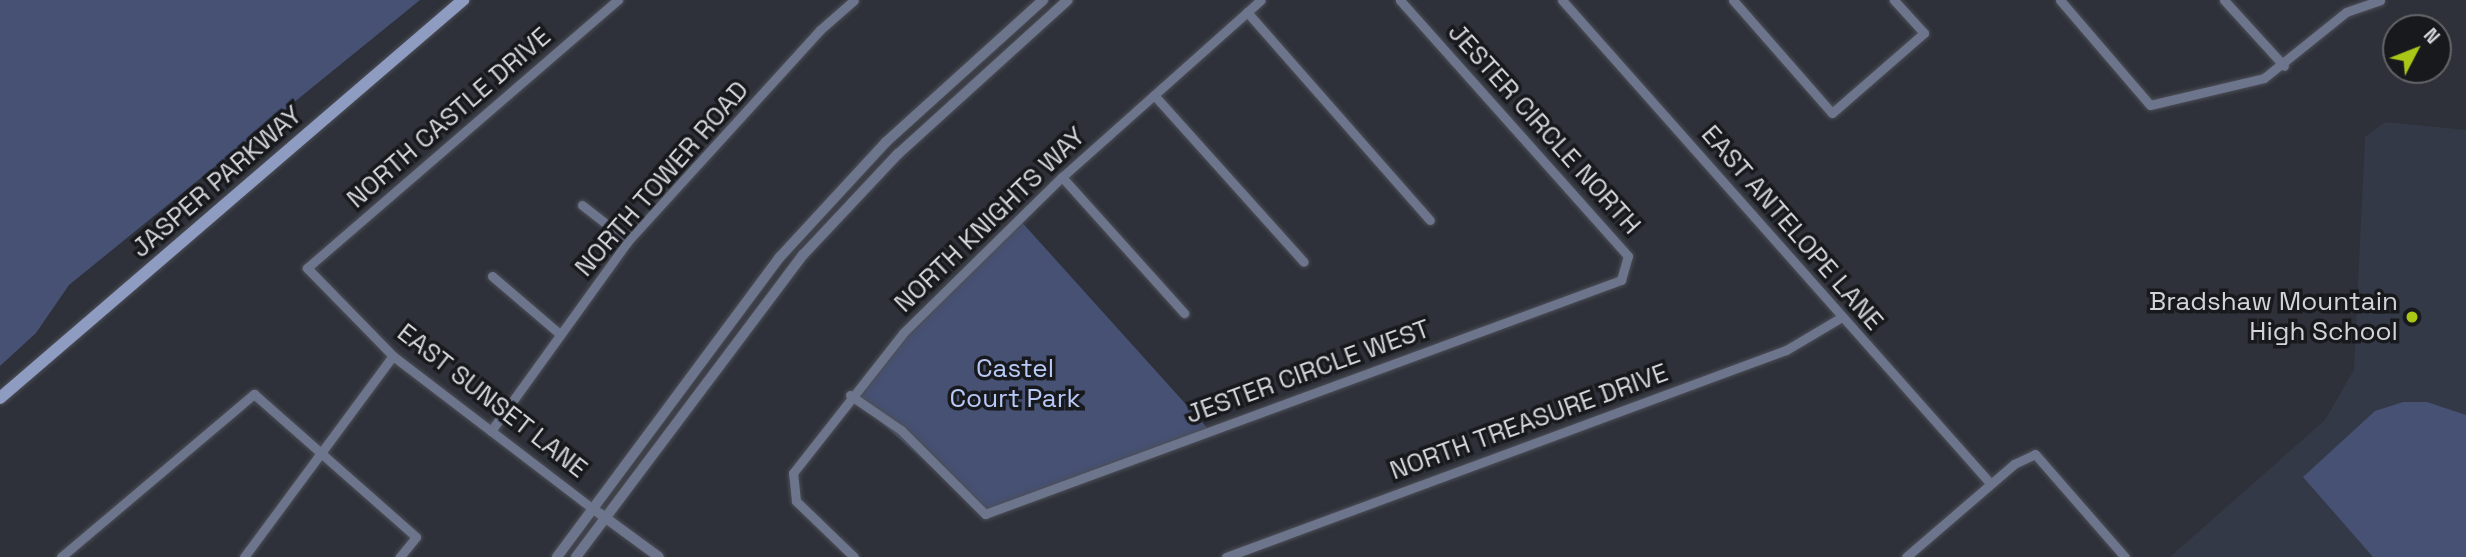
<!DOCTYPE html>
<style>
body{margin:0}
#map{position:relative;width:2466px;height:557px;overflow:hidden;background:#2e3139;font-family:"Space Grotesk",sans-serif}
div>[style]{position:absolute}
.built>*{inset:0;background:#343947}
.green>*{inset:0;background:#465173}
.roads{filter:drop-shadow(0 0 2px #4c4e56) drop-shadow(0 0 2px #4c4e56)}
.minor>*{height:9px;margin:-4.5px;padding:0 4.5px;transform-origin:4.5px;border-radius:4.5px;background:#6d758d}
.tertiary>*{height:10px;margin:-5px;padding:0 5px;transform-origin:5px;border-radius:5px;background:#6d758d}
.secondary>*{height:12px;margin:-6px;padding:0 6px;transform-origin:6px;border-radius:6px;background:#8e9cc2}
.dots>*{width:19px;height:19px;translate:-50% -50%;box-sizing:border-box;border:4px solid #17191c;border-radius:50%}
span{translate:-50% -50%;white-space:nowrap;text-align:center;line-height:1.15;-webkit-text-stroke:7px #17191c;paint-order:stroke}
.street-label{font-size:26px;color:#d2d4d9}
.poi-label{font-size:26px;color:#d2d4d9}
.right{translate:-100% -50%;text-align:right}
.park-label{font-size:26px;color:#b8c9f8}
.north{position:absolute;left:2382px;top:14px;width:70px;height:70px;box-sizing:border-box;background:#17191c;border:2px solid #626468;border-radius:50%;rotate:48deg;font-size:19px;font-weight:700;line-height:28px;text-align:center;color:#d2d4d9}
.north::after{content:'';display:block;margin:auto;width:24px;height:32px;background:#aac718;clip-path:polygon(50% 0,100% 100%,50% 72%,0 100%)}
</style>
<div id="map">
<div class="built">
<i style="clip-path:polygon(2385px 122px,2466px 130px,2466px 557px,2170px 557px,2325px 420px,2354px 370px,2365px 137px)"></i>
</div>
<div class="green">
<i style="clip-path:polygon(0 0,420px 0,69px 285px,36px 333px,0 366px)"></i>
<i style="clip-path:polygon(1019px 219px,1210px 431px,985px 514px,850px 395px)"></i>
<i style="clip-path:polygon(2403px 402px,2427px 402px,2466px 415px,2466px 557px,2373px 557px,2303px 477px,2375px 411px)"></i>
</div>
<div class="roads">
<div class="minor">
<i style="left:1562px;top:0;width:645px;rotate:48.45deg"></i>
<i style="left:1733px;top:0;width:150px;rotate:48.8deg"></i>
<i style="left:1832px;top:113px;width:122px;rotate:-41deg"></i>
<i style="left:1924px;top:33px;width:45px;rotate:-132.3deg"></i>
<i style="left:2060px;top:0;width:138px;rotate:49.4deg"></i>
<i style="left:2150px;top:105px;width:117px;rotate:-13.3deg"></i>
<i style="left:2264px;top:78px;width:105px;rotate:-38.8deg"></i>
<i style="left:2346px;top:12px;width:36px;rotate:-19deg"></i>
<i style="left:2224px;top:0;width:89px;rotate:47.7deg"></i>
<i style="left:1247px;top:12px;width:277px;rotate:48.7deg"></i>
<i style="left:1154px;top:95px;width:224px;rotate:48.1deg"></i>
<i style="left:1062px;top:177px;width:183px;rotate:48.1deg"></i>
<i style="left:582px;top:205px;width:58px;rotate:38deg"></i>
<i style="left:492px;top:276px;width:89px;rotate:40.5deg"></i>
<i style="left:850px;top:395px;width:62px;rotate:34.5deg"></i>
<i style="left:901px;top:430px;width:119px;rotate:45deg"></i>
<i style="left:985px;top:514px;width:678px;rotate:-20.2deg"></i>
<i style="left:1621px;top:280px;width:25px;rotate:-74deg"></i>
<i style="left:1628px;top:256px;width:343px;rotate:-131.7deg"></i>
<i style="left:491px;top:431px;width:234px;rotate:-54.2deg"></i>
<i style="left:628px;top:241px;width:285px;rotate:-47.7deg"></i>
<i style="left:820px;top:30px;width:45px;rotate:-41.4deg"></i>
<i style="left:597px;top:512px;width:257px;rotate:-142.6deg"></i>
<i style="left:393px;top:356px;width:123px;rotate:-134.3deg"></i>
<i style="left:307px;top:268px;width:411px;rotate:-40.8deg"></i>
<i style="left:61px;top:557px;width:253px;rotate:-40.2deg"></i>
<i style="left:254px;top:394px;width:216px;rotate:41.4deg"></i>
<i style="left:416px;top:537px;width:26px;rotate:129deg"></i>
<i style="left:244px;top:557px;width:250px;rotate:-53.5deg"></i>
<i style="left:854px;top:557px;width:81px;rotate:-136deg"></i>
<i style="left:796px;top:501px;width:28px;rotate:-96deg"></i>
<i style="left:793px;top:473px;width:178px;rotate:-51.8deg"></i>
<i style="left:903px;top:333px;width:223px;rotate:-44.5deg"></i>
<i style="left:1062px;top:177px;width:266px;rotate:-41.7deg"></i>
<i style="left:1226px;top:557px;width:597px;rotate:-20.29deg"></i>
<i style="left:1786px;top:350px;width:65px;rotate:-30.5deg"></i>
<i style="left:1906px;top:557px;width:143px;rotate:-40.7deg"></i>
<i style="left:2014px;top:464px;width:23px;rotate:-25deg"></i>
<i style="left:2035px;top:454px;width:137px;rotate:48.9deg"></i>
</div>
<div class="tertiary">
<i style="left:599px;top:513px;width:74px;rotate:36.3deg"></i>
<i style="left:557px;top:557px;width:374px;rotate:-53.4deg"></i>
<i style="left:780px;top:257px;width:156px;rotate:-47.3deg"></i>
<i style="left:886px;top:142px;width:212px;rotate:-42.1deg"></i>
<i style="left:576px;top:557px;width:378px;rotate:-53.1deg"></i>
<i style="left:803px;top:255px;width:139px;rotate:-46.8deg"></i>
<i style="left:898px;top:154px;width:229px;rotate:-42.2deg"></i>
</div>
<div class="secondary">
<i style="left:0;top:398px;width:611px;rotate:-40.68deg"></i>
</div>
</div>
<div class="dots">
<i style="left:2412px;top:317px;background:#aac718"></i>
</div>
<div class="street-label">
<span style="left:449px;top:118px;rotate:-41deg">NORTH CASTLE DRIVE</span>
<span style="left:1544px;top:129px;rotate:48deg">JESTER CIRCLE NORTH</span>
<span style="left:662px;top:179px;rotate:-49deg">NORTH TOWER ROAD</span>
<span style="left:217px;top:182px;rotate:-41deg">JASPER PARKWAY</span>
<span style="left:990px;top:220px;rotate:-44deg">NORTH KNIGHTS WAY</span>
<span style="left:1792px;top:228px;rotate:49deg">EAST ANTELOPE LANE</span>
<span style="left:1308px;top:372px;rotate:-20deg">JESTER CIRCLE WEST</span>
<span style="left:492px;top:401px;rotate:38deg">EAST SUNSET LANE</span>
<span style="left:1529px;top:422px;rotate:-20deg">NORTH TREASURE DRIVE</span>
</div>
<div class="poi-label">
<span class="right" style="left:2398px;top:317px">Bradshaw Mountain<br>High School</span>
</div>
<div class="park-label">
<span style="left:1015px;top:384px">Castel<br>Court Park</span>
</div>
<div class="north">N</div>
</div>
